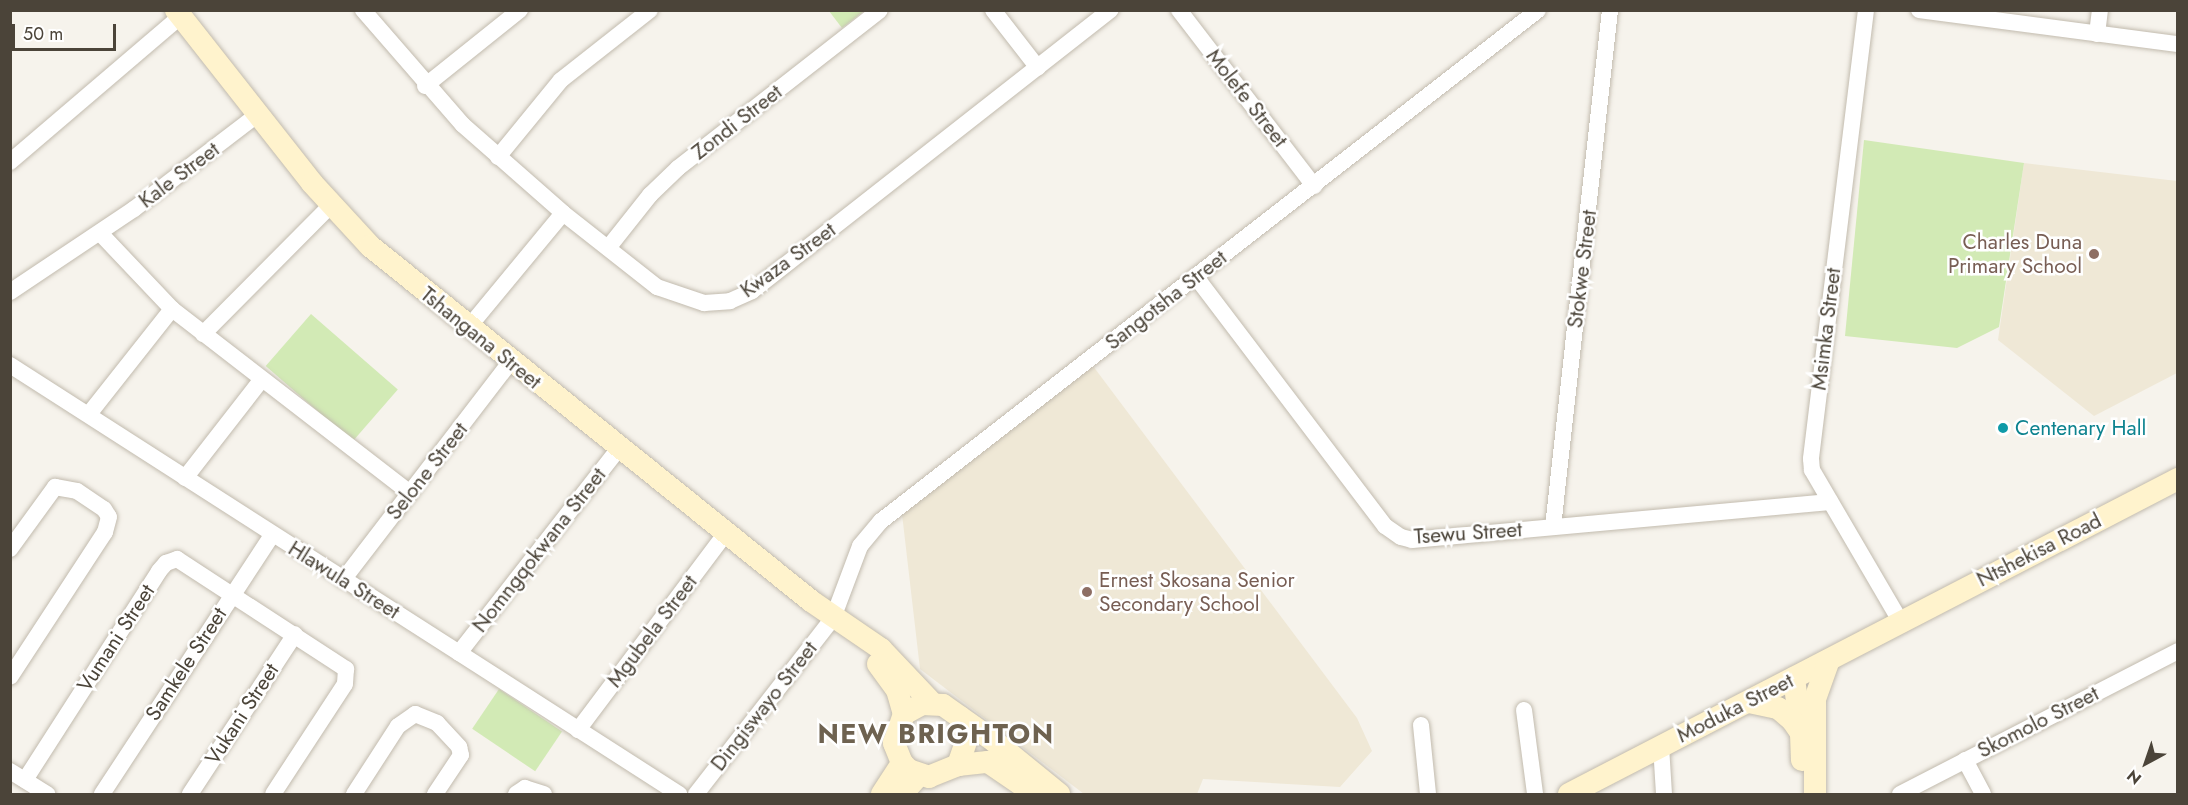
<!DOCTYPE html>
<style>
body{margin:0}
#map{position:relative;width:2188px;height:805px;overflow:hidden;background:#f6f3ec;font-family:Jost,sans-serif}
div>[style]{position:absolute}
.education>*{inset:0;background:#efe8d6}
.green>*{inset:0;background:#d2eab5;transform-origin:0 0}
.roads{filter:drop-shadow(0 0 2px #c2bbae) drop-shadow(0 0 2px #c2bbae)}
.street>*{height:16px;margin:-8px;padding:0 8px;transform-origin:8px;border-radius:8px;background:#fff}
.secondary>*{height:22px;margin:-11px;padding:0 11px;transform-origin:11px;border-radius:11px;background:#fff3cd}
.dots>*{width:16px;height:16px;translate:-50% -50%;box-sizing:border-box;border:3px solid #fff;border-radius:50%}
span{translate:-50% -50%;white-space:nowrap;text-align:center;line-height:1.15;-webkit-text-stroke:5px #fff;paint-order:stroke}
.street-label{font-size:21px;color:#4b4439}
.education-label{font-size:21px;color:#785e54}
.right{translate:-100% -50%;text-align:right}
.left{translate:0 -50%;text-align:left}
.culture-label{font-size:21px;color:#0d838f}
.district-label{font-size:27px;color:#6e6250;font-weight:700;letter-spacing:1.5px}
.frame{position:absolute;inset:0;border:12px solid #4b4439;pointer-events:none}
.north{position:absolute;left:2116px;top:733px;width:60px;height:60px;-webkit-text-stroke:4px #fff;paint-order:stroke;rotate:220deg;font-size:16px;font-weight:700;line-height:24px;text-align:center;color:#4b4439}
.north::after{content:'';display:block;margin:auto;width:21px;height:27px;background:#4b4439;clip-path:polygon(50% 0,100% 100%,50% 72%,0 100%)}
.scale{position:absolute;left:12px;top:24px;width:104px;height:27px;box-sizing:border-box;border:3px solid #4b4439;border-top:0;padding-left:8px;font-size:18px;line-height:21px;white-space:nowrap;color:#4b4439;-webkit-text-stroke:4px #fff;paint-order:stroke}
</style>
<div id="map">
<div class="education">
<i style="clip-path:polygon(2024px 163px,2177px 181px,2177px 373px,2094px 416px,1998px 340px)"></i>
<i style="clip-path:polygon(1093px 366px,1357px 718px,1372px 751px,1340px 787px,1203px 779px,1197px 794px,1084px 794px,920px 669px,902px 514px)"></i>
</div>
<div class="green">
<i style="clip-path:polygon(829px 11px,864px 11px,842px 28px)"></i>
<i style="clip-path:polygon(1864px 140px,2024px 163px,1999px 327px,1957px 348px,1845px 336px)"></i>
<i style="left:311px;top:314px;width:115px;height:69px;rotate:41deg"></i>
<i style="left:499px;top:689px;width:76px;height:48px;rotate:34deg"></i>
</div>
<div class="roads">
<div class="street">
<i style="left:363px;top:10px;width:152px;rotate:49deg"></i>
<i style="left:463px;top:125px;width:133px;rotate:41.3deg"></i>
<i style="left:563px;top:213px;width:120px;rotate:38.2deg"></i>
<i style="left:657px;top:287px;width:50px;rotate:18.8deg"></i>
<i style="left:704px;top:303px;width:26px;rotate:-4deg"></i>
<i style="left:730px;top:301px;width:24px;rotate:-24deg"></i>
<i style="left:752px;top:291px;width:456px;rotate:-38.1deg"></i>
<i style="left:993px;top:10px;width:73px;rotate:52.2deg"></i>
<i style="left:1179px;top:10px;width:222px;rotate:52.5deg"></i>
<i style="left:1866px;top:10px;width:452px;rotate:97deg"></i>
<i style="left:1811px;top:459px;width:11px;rotate:85deg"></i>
<i style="left:1812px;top:470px;width:178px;rotate:59.7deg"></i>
<i style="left:1919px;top:10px;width:261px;rotate:7.5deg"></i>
<i style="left:2097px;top:34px;width:24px;rotate:-83deg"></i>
<i style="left:425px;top:86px;width:122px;rotate:-38.7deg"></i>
<i style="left:498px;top:157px;width:99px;rotate:-50.7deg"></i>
<i style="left:561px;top:80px;width:113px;rotate:-38.2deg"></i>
<i style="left:10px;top:162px;width:225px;rotate:-40.5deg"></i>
<i style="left:100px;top:233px;width:105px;rotate:46.5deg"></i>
<i style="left:172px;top:309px;width:301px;rotate:37.7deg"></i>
<i style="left:608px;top:248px;width:68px;rotate:-51.6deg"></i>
<i style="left:650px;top:195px;width:39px;rotate:-44deg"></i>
<i style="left:678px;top:168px;width:256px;rotate:-38deg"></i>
<i style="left:1196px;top:277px;width:313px;rotate:52.8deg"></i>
<i style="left:1385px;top:526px;width:19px;rotate:35deg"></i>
<i style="left:1401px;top:537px;width:11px;rotate:15deg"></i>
<i style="left:1412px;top:540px;width:420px;rotate:-5.2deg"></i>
<i style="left:10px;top:292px;width:149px;rotate:-33.8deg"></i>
<i style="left:134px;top:209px;width:155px;rotate:-37.4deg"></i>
<i style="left:468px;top:328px;width:149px;rotate:-50.4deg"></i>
<i style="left:203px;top:334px;width:182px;rotate:-45.2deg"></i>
<i style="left:10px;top:365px;width:795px;rotate:32.67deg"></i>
<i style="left:89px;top:414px;width:134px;rotate:-51.7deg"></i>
<i style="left:185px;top:478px;width:125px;rotate:-52.1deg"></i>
<i style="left:1553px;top:527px;width:520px;rotate:-83.71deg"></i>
<i style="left:10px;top:549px;width:77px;rotate:-54deg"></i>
<i style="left:55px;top:487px;width:22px;rotate:10deg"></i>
<i style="left:77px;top:491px;width:32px;rotate:34deg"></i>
<i style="left:104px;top:509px;width:9px;rotate:58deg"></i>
<i style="left:109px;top:517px;width:16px;rotate:105deg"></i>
<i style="left:105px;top:532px;width:173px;rotate:123.2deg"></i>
<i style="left:343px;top:580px;width:275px;rotate:-52.5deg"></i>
<i style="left:459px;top:653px;width:260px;rotate:-52deg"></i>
<i style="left:1524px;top:710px;width:85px;rotate:82.5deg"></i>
<i style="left:1421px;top:725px;width:69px;rotate:84.2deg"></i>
<i style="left:578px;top:730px;width:246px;rotate:-53.1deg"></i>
<i style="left:1661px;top:746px;width:48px;rotate:86.4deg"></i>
<i style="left:1965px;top:760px;width:38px;rotate:62deg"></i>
<i style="left:10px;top:771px;width:44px;rotate:31.9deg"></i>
<i style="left:25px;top:780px;width:248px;rotate:-57.3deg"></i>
<i style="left:159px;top:571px;width:11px;rotate:-49deg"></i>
<i style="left:166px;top:563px;width:12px;rotate:-20deg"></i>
<i style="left:177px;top:559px;width:202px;rotate:33.1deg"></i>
<i style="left:346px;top:669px;width:15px;rotate:94deg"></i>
<i style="left:345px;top:684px;width:131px;rotate:123.2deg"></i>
<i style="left:102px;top:794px;width:310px;rotate:-56.7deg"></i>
<i style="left:190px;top:794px;width:191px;rotate:-56.7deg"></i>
<i style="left:354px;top:794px;width:81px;rotate:-57.1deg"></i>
<i style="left:398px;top:726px;width:21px;rotate:-35deg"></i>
<i style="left:415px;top:714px;width:24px;rotate:22deg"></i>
<i style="left:437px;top:723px;width:33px;rotate:47deg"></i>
<i style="left:459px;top:747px;width:8px;rotate:76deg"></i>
<i style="left:461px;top:755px;width:47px;rotate:123.7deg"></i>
<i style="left:516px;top:794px;width:11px;rotate:-34deg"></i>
<i style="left:525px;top:788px;width:20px;rotate:18deg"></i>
<i style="left:696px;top:794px;width:223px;rotate:-52.1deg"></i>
<i style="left:833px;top:618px;width:77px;rotate:-69.4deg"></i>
<i style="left:860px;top:546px;width:33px;rotate:-50deg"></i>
<i style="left:881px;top:521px;width:832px;rotate:-37.87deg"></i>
<i style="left:1900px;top:794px;width:313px;rotate:-27.2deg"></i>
</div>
<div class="secondary">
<i style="left:176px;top:10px;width:220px;rotate:51.8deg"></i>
<i style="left:312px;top:183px;width:86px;rotate:47.4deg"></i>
<i style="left:370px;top:246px;width:566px;rotate:38.83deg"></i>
<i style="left:811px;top:601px;width:85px;rotate:34.4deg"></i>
<i style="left:881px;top:649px;width:74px;rotate:46.6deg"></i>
<i style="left:878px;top:664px;width:32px;rotate:54deg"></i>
<i style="left:897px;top:690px;width:25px;rotate:74deg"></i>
<i style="left:1794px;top:678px;width:55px;rotate:82.7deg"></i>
<i style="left:1749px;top:702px;width:30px;rotate:12deg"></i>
<i style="left:1778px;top:708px;width:18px;rotate:41deg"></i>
<i style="left:1792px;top:720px;width:16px;rotate:55deg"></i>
<i style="left:1801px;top:733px;width:27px;rotate:88deg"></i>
<i style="left:960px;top:717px;width:21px;rotate:67deg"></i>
<i style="left:968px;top:736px;width:31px;rotate:109deg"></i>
<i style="left:958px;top:765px;width:31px;rotate:158deg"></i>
<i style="left:929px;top:777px;width:21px;rotate:-161deg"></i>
<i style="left:909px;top:770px;width:10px;rotate:-135deg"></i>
<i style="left:902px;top:763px;width:22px;rotate:-112deg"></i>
<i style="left:894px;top:743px;width:31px;rotate:-71deg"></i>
<i style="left:904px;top:714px;width:21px;rotate:-29deg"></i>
<i style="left:922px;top:704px;width:21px;rotate:3deg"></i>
<i style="left:943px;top:705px;width:62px;rotate:35.2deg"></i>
<i style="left:994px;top:741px;width:84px;rotate:39.2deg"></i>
<i style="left:958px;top:765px;width:30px;rotate:-6deg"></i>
<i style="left:988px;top:762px;width:57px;rotate:34.2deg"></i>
<i style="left:882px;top:794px;width:37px;rotate:-57deg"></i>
<i style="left:902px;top:794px;width:25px;rotate:-48deg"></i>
<i style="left:1569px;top:794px;width:686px;rotate:-27.35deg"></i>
<i style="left:1815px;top:794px;width:95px;rotate:-90deg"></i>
<i style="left:1815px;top:699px;width:41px;rotate:-70.3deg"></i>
</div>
</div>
<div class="dots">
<i style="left:2094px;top:254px;background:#8d6e63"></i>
<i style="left:2003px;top:428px;background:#0f9aa8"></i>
<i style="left:1087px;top:592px;background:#8d6e63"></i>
</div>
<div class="street-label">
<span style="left:1247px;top:98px;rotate:52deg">Molefe Street</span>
<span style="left:737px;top:122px;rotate:-38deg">Zondi Street</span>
<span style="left:179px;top:175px;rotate:-37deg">Kale Street</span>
<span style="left:788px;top:260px;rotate:-36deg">Kwaza Street</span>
<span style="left:1582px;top:269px;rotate:-83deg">Stokwe Street</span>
<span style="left:1166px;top:300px;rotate:-38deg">Sangotsha Street</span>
<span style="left:1826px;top:329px;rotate:-83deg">Msimka Street</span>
<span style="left:481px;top:338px;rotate:39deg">Tshangana Street</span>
<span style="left:427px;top:471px;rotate:-52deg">Selone Street</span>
<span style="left:1468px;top:533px;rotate:-4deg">Tsewu Street</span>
<span style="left:539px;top:550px;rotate:-52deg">Nomngqokwana Street</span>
<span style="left:2039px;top:550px;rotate:-27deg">Ntshekisa Road</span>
<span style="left:344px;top:580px;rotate:32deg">Hlawula Street</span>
<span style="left:652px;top:631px;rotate:-53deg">Mgubela Street</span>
<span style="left:116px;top:638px;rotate:-57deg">Vumani Street</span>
<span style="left:186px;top:664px;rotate:-57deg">Samkele Street</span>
<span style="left:764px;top:706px;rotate:-52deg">Dingiswayo Street</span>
<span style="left:1735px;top:708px;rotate:-27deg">Moduka Street</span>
<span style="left:242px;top:714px;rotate:-57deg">Vukani Street</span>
<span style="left:2038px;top:722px;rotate:-27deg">Skomolo Street</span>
</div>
<div class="education-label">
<span class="right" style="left:2082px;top:254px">Charles Duna<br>Primary School</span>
<span class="left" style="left:1099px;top:592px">Ernest Skosana Senior<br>Secondary School</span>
</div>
<div class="culture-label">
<span class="left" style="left:2015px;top:428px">Centenary Hall</span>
</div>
<div class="district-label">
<span style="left:936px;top:734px">NEW BRIGHTON</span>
</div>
<div class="frame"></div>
<div class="north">N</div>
<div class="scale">50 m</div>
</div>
